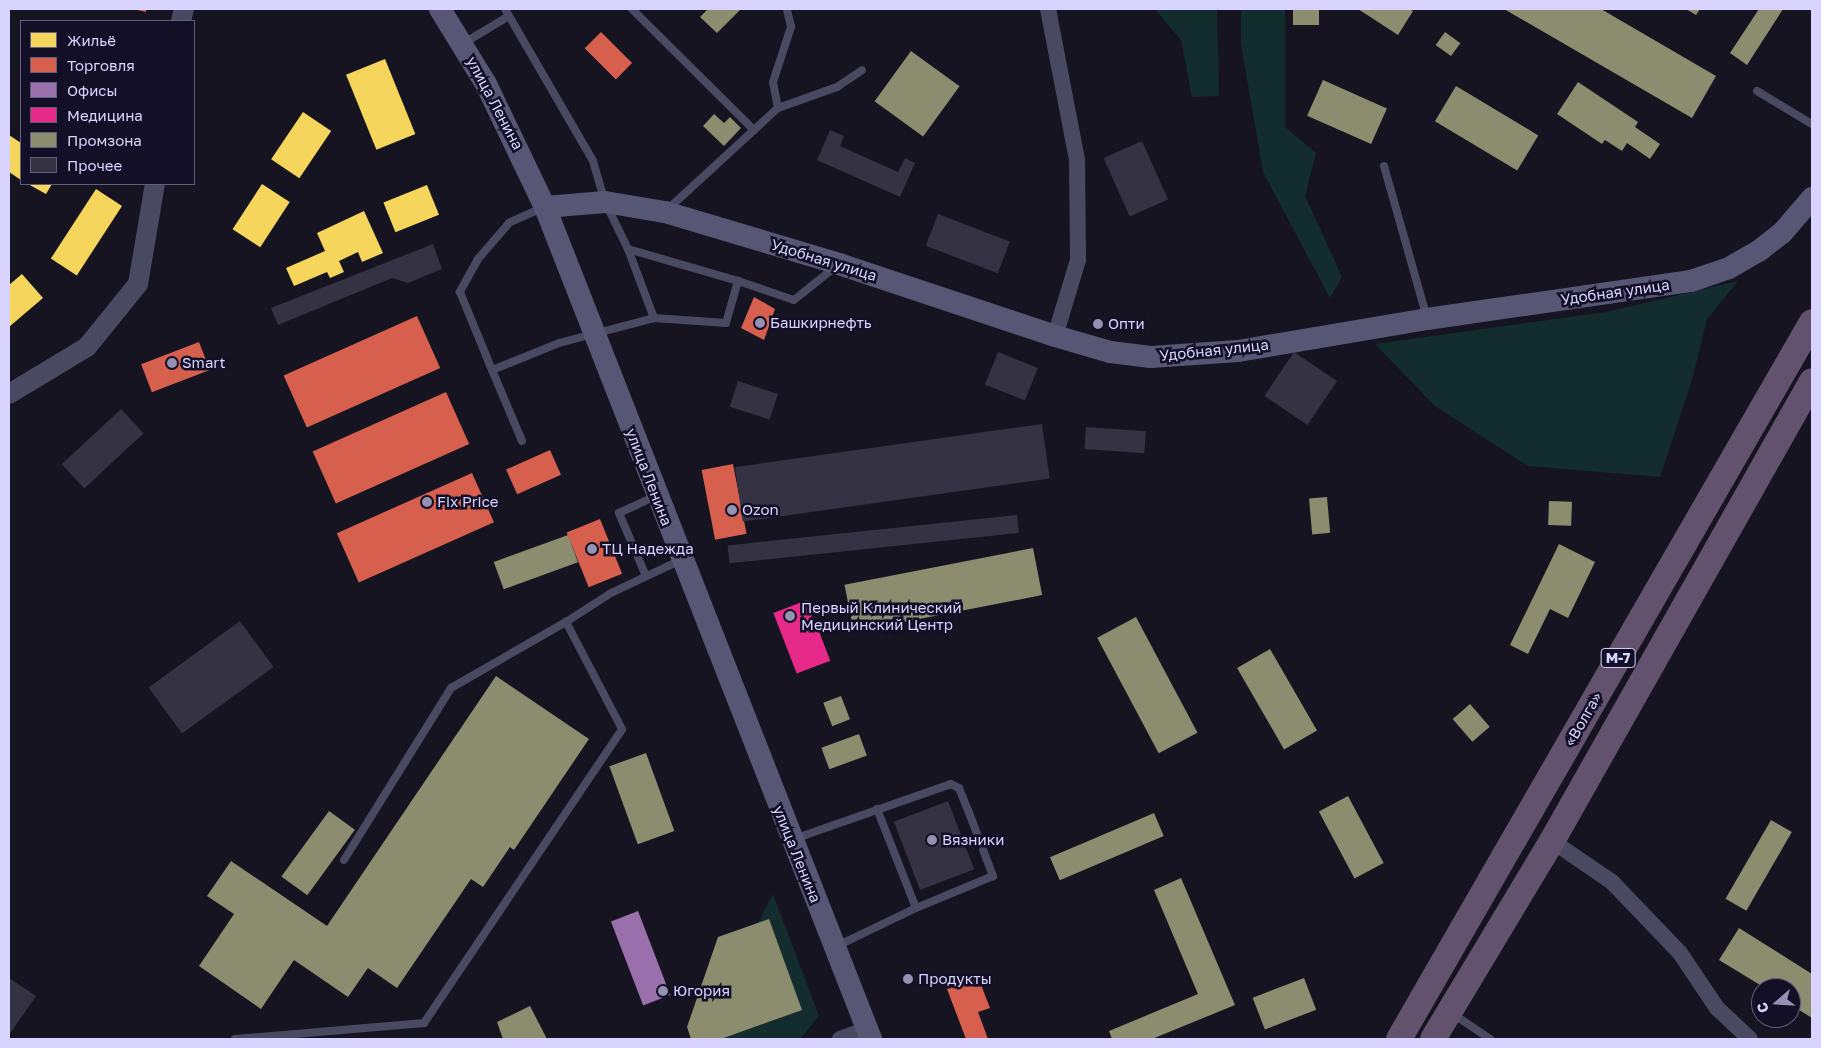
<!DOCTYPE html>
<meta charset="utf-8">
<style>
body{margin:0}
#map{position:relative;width:1821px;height:1048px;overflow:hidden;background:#161421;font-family:"Golos Text",sans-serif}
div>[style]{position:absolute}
.green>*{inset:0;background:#132c2d}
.homes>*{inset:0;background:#f6d55c;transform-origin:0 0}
.shops>*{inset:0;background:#d6604d;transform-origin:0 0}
.offices>*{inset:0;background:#9970ab;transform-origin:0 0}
.health>*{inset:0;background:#e7298a;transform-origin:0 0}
.industry>*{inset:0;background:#8c8c6e;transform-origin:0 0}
.building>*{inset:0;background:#343243;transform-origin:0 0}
.service>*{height:8px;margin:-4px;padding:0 4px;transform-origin:4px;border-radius:4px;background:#4a4962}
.minor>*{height:16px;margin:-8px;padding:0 8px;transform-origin:8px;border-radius:8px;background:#4a4962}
.tertiary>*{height:20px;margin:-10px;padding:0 10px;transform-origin:10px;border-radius:10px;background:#4a4962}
.secondary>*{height:22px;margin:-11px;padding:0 11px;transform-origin:11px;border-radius:11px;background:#575674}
.trunk>*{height:26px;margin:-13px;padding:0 13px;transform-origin:13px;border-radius:13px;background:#62526e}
.dots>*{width:14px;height:14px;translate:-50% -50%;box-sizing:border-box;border:2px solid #130f26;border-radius:50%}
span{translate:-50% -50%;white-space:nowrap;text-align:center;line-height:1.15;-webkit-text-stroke:5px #130f26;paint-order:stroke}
.shield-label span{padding:1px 4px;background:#130f26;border:1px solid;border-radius:4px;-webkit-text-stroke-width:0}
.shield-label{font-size:14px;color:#d9d4ff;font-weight:700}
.street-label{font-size:15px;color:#d9d4ff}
.poi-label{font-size:15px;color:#d9d4ff}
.left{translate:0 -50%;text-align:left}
.frame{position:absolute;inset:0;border:10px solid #d9d4ff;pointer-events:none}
.legend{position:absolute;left:20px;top:20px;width:175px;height:165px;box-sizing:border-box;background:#130f26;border:1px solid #625e7d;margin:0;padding:6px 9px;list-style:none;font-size:15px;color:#d9d4ff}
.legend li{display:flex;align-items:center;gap:10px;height:25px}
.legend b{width:25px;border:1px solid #625e7d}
.north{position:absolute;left:1751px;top:978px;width:50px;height:50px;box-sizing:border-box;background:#130f26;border:1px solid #625e7d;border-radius:50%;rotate:251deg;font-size:14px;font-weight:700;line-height:20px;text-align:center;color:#d9d4ff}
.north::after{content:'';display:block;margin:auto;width:18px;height:22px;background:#9591b1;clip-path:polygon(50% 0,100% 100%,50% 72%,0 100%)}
</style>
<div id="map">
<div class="green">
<i style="clip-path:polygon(1155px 9px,1217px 9px,1219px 96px,1192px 97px,1181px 40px)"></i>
<i style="clip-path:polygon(1241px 9px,1285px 9px,1285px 127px,1316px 153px,1305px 196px,1342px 277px,1330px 298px,1263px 172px,1241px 44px)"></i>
<i style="clip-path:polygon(1738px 281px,1707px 319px,1692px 380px,1660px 477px,1528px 466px,1435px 406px,1375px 344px,1606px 312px)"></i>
<i style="clip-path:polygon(773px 894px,819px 1016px,800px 1039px,706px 1039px,732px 973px)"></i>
</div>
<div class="homes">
<i style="left:385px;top:59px;width:81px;height:42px;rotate:68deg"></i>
<i style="left:303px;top:112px;width:34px;height:57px;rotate:34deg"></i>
<i style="clip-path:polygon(9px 135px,21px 143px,21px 180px,9px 172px)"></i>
<i style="clip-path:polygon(28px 184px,52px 184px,46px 194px)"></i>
<i style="left:262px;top:184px;width:33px;height:54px;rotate:33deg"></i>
<i style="left:427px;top:185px;width:32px;height:47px;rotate:68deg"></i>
<i style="left:96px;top:189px;width:31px;height:83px;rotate:33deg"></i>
<i style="clip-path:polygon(364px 211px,383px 253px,362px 262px,358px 252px,339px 261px,344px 272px,330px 278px,327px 272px,294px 286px,286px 268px,325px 251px,317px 233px)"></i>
<i style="clip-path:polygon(22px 274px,43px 298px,9px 327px,9px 285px)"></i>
</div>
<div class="shops">
<i style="clip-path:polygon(133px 9px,146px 9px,146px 12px)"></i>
<i style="left:601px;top:32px;width:44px;height:23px;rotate:45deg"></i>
<i style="clip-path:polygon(754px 297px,775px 309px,764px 340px,741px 328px)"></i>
<i style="left:417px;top:316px;width:57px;height:146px;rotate:66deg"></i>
<i style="left:199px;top:342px;width:30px;height:62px;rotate:69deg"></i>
<i style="left:446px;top:392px;width:57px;height:146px;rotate:66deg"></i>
<i style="left:550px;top:450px;width:27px;height:48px;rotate:66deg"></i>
<i style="left:733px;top:464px;width:71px;height:32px;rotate:79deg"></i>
<i style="left:472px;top:473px;width:54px;height:148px;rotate:66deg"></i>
<i style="left:600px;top:519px;width:59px;height:36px;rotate:68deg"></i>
<i style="clip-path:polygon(978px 977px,990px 1008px,978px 1012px,988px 1039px,966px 1039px,947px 989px)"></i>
</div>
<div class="offices">
<i style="left:638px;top:911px;width:90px;height:29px;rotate:69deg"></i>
</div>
<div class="health">
<i style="left:807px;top:600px;width:65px;height:36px;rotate:69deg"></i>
</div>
<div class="industry">
<i style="clip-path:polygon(708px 9px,741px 9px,717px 33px,700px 17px)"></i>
<i style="left:1293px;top:9px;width:26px;height:16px"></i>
<i style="clip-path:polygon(1358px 9px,1409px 9px,1413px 11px,1398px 35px)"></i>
<i style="clip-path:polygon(1504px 9px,1601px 9px,1716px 76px,1692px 118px)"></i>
<i style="clip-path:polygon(1686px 9px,1700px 9px,1696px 15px)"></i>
<i style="clip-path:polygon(1759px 9px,1783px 9px,1747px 65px,1730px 53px)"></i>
<i style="left:1445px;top:32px;width:19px;height:16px;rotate:36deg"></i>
<i style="left:911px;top:51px;width:60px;height:62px;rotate:36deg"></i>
<i style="left:1323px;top:80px;width:70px;height:39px;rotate:24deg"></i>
<i style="clip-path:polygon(1578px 82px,1638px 122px,1635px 127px,1660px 144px,1650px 159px,1627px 143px,1622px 151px,1605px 140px,1602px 144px,1557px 114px)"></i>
<i style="left:1456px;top:86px;width:96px;height:41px;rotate:31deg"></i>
<i style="clip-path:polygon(714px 114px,724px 123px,730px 117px,741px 128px,724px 146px,703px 126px)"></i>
<i style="left:1327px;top:497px;width:36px;height:18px;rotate:85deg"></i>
<i style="left:1549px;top:501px;width:23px;height:24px;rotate:2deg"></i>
<i style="left:568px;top:535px;width:29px;height:79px;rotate:70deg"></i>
<i style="clip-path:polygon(1559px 544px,1595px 562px,1568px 618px,1550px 609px,1528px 654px,1510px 645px)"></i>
<i style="left:1033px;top:548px;width:48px;height:192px;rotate:79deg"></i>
<i style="left:1136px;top:617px;width:131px;height:44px;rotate:62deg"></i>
<i style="left:1270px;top:649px;width:94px;height:38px;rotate:60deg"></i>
<i style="clip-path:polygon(496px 676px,589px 739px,514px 850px,510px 847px,483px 887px,471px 879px,397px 988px,368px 968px,348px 997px,294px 960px,261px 1009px,199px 966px,234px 914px,207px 896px,231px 861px,327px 926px)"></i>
<i style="left:841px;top:696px;width:25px;height:19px;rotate:69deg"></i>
<i style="left:1470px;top:704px;width:30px;height:23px;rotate:49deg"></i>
<i style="left:859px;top:734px;width:23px;height:40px;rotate:70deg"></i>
<i style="left:646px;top:753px;width:83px;height:39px;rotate:70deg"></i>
<i style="left:1348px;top:796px;width:76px;height:33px;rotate:62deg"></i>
<i style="left:329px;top:811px;width:32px;height:81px;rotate:36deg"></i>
<i style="left:1154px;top:813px;width:25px;height:113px;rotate:67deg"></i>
<i style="left:1771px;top:820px;width:24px;height:91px;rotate:30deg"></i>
<i style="clip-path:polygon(1181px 878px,1235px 1005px,1152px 1039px,1112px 1039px,1109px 1031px,1198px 994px,1154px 890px)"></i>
<i style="clip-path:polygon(769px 919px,802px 1010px,721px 1039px,691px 1039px,687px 1027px,718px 937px)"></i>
<i style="clip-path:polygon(1739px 928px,1812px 974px,1812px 1018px,1791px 1005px,1791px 988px,1765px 988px,1719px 960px)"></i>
<i style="left:1304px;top:978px;width:34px;height:55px;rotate:69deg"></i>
<i style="clip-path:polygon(530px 1006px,547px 1039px,503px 1039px,497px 1022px)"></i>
</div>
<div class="building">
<i style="clip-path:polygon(830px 130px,844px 136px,840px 146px,898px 172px,905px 158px,915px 163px,900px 197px,817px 160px)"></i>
<i style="left:1142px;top:141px;width:64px;height:42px;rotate:66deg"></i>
<i style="left:938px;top:214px;width:77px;height:34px;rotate:21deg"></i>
<i style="clip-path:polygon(433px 244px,442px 269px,408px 283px,392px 278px,278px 325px,271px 308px)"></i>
<i style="left:998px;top:352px;width:43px;height:35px;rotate:22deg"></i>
<i style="left:1294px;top:352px;width:52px;height:53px;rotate:34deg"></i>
<i style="left:738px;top:381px;width:42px;height:27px;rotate:18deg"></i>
<i style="left:121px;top:409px;width:33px;height:81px;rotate:47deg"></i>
<i style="left:1042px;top:424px;width:55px;height:310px;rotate:82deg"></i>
<i style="left:1086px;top:427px;width:60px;height:22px;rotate:4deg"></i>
<i style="left:1017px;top:515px;width:18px;height:291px;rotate:84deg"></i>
<i style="left:240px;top:621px;width:57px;height:113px;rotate:54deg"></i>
<i style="left:948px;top:801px;width:73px;height:58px;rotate:69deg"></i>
<i style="clip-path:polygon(9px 978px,36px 996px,9px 1035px)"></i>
</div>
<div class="service">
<i style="left:505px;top:9px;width:176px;rotate:59.9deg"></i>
<i style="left:593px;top:161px;width:43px;rotate:73.7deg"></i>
<i style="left:605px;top:202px;width:52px;rotate:63.9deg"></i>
<i style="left:628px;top:249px;width:115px;rotate:16.2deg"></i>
<i style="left:632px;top:9px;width:172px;rotate:44.8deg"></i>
<i style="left:464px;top:43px;width:52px;rotate:-31deg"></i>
<i style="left:1757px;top:91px;width:64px;rotate:31deg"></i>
<i style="left:778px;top:108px;width:26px;rotate:-101deg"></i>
<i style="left:773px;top:82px;width:58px;rotate:-71.9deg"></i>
<i style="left:791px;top:27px;width:18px;rotate:-103deg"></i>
<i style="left:1384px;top:166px;width:158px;rotate:74.2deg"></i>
<i style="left:542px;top:208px;width:36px;rotate:156deg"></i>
<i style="left:509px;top:223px;width:48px;rotate:130.7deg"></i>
<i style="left:478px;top:259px;width:38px;rotate:119deg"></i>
<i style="left:460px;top:292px;width:84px;rotate:67.7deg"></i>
<i style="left:492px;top:370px;width:72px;rotate:-21.9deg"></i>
<i style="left:559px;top:343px;width:98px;rotate:-14.7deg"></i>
<i style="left:654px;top:318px;width:72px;rotate:4deg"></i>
<i style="left:726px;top:323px;width:44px;rotate:-74.1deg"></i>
<i style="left:738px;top:281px;width:59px;rotate:18.7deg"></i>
<i style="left:794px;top:300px;width:53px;rotate:-38.8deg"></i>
<i style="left:668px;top:209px;width:149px;rotate:-42.6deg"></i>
<i style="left:778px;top:108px;width:63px;rotate:-19.6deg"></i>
<i style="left:837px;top:87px;width:30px;rotate:-34deg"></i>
<i style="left:628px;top:249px;width:74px;rotate:69.4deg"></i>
<i style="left:492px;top:370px;width:77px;rotate:67.1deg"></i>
<i style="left:646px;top:576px;width:69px;rotate:-113.2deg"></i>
<i style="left:619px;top:513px;width:41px;rotate:-24.7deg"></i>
<i style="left:877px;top:809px;width:106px;rotate:68.5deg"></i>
<i style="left:794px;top:839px;width:166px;rotate:-19.3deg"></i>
<i style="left:951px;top:784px;width:9px;rotate:27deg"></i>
<i style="left:959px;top:788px;width:24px;rotate:68deg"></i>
<i style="left:968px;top:810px;width:71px;rotate:69.3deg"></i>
<i style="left:993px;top:876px;width:83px;rotate:157.4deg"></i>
<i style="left:916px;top:908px;width:88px;rotate:154.3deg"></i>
<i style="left:344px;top:860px;width:203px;rotate:-58.1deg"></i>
<i style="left:451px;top:688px;width:133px;rotate:-29.9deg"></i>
<i style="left:1453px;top:1014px;width:45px;rotate:34deg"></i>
<i style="left:235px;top:1039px;width:190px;rotate:-4.8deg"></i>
<i style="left:424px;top:1023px;width:354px;rotate:-56deg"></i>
<i style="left:622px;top:729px;width:121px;rotate:-117.6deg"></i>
<i style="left:566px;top:622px;width:54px;rotate:-32.8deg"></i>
<i style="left:611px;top:593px;width:77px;rotate:-25.2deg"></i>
</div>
<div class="minor">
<i style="left:1048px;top:9px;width:154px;rotate:79.1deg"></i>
<i style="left:1077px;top:160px;width:100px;rotate:89.4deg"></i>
<i style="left:1078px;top:260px;width:79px;rotate:106.8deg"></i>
<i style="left:1552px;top:841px;width:73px;rotate:34.3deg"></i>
<i style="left:1612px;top:882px;width:98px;rotate:46.2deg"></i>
<i style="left:1680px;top:953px;width:66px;rotate:56.1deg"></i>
<i style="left:1717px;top:1008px;width:45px;rotate:43.2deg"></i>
<i style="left:840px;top:1039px;width:29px;rotate:-20deg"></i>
</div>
<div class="tertiary">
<i style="left:181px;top:21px;width:12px;rotate:-76deg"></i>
<i style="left:9px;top:394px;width:91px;rotate:-31.1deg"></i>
<i style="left:87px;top:347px;width:81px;rotate:-51deg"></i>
<i style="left:138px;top:284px;width:101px;rotate:-80.4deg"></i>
</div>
<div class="secondary">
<i style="left:440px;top:9px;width:88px;rotate:58.5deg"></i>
<i style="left:486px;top:84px;width:136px;rotate:64.4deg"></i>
<i style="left:545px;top:207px;width:894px;rotate:68.6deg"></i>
<i style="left:545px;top:207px;width:60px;rotate:-4.8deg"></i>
<i style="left:605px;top:202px;width:61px;rotate:9.5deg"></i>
<i style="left:665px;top:212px;width:182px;rotate:16.6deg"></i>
<i style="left:839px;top:264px;width:228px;rotate:18.4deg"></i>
<i style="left:1055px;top:336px;width:57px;rotate:16.2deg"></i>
<i style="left:1110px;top:352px;width:41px;rotate:7deg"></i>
<i style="left:1151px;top:357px;width:87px;rotate:-3.9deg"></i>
<i style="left:1238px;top:351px;width:192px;rotate:-9.6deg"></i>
<i style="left:1427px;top:319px;width:267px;rotate:-8.2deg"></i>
<i style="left:1691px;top:281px;width:40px;rotate:-18.9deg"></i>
<i style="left:1729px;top:268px;width:36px;rotate:-30deg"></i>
<i style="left:1760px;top:250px;width:28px;rotate:-38deg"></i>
<i style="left:1782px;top:233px;width:46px;rotate:-49.4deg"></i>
</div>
<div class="trunk">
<i style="left:1399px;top:1039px;width:827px;rotate:-60.06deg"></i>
<i style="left:1433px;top:1039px;width:231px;rotate:-59deg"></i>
<i style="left:1552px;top:841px;width:528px;rotate:-60.52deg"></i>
</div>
<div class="dots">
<i style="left:760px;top:323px;background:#9591b1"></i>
<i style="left:1098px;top:324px;background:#9591b1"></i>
<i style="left:172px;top:363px;background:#9591b1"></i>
<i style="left:427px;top:502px;background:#9591b1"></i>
<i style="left:732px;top:510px;background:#9591b1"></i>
<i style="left:592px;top:549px;background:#9591b1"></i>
<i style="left:790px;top:616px;background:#9591b1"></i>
<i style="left:932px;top:840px;background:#9591b1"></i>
<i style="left:908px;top:979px;background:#9591b1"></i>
<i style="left:663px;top:991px;background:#9591b1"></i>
</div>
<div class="shield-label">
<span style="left:1618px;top:658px">М-7</span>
</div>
<div class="street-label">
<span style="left:495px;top:103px;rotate:62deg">улица Ленина</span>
<span style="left:824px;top:260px;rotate:17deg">Удобная улица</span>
<span style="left:1615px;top:292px;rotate:-8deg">Удобная улица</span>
<span style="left:1214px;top:350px;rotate:-6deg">Удобная улица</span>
<span style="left:649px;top:477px;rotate:69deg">улица Ленина</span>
<span style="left:1583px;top:719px;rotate:-60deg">«Волга»</span>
<span style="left:797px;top:854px;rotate:68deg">улица Ленина</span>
</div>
<div class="poi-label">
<span class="left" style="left:770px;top:323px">Башкирнефть</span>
<span class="left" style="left:1108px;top:324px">Опти</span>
<span class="left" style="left:182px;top:363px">Smart</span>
<span class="left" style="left:437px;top:502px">Fix Price</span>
<span class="left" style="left:742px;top:510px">Ozon</span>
<span class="left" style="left:602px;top:549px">ТЦ Надежда</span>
<span class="left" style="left:801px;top:616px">Первый Клинический<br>Медицинский Центр</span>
<span class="left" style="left:942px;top:840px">Вязники</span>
<span class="left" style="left:918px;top:979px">Продукты</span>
<span class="left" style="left:673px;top:991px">Югория</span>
</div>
<div class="frame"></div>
<ul class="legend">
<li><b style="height:14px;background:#f6d55c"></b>Жильё</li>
<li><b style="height:14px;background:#d6604d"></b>Торговля</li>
<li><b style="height:14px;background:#9970ab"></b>Офисы</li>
<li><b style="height:14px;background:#e7298a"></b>Медицина</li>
<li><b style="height:14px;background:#8c8c6e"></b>Промзона</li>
<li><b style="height:14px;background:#343243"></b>Прочее</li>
</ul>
<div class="north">С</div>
</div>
